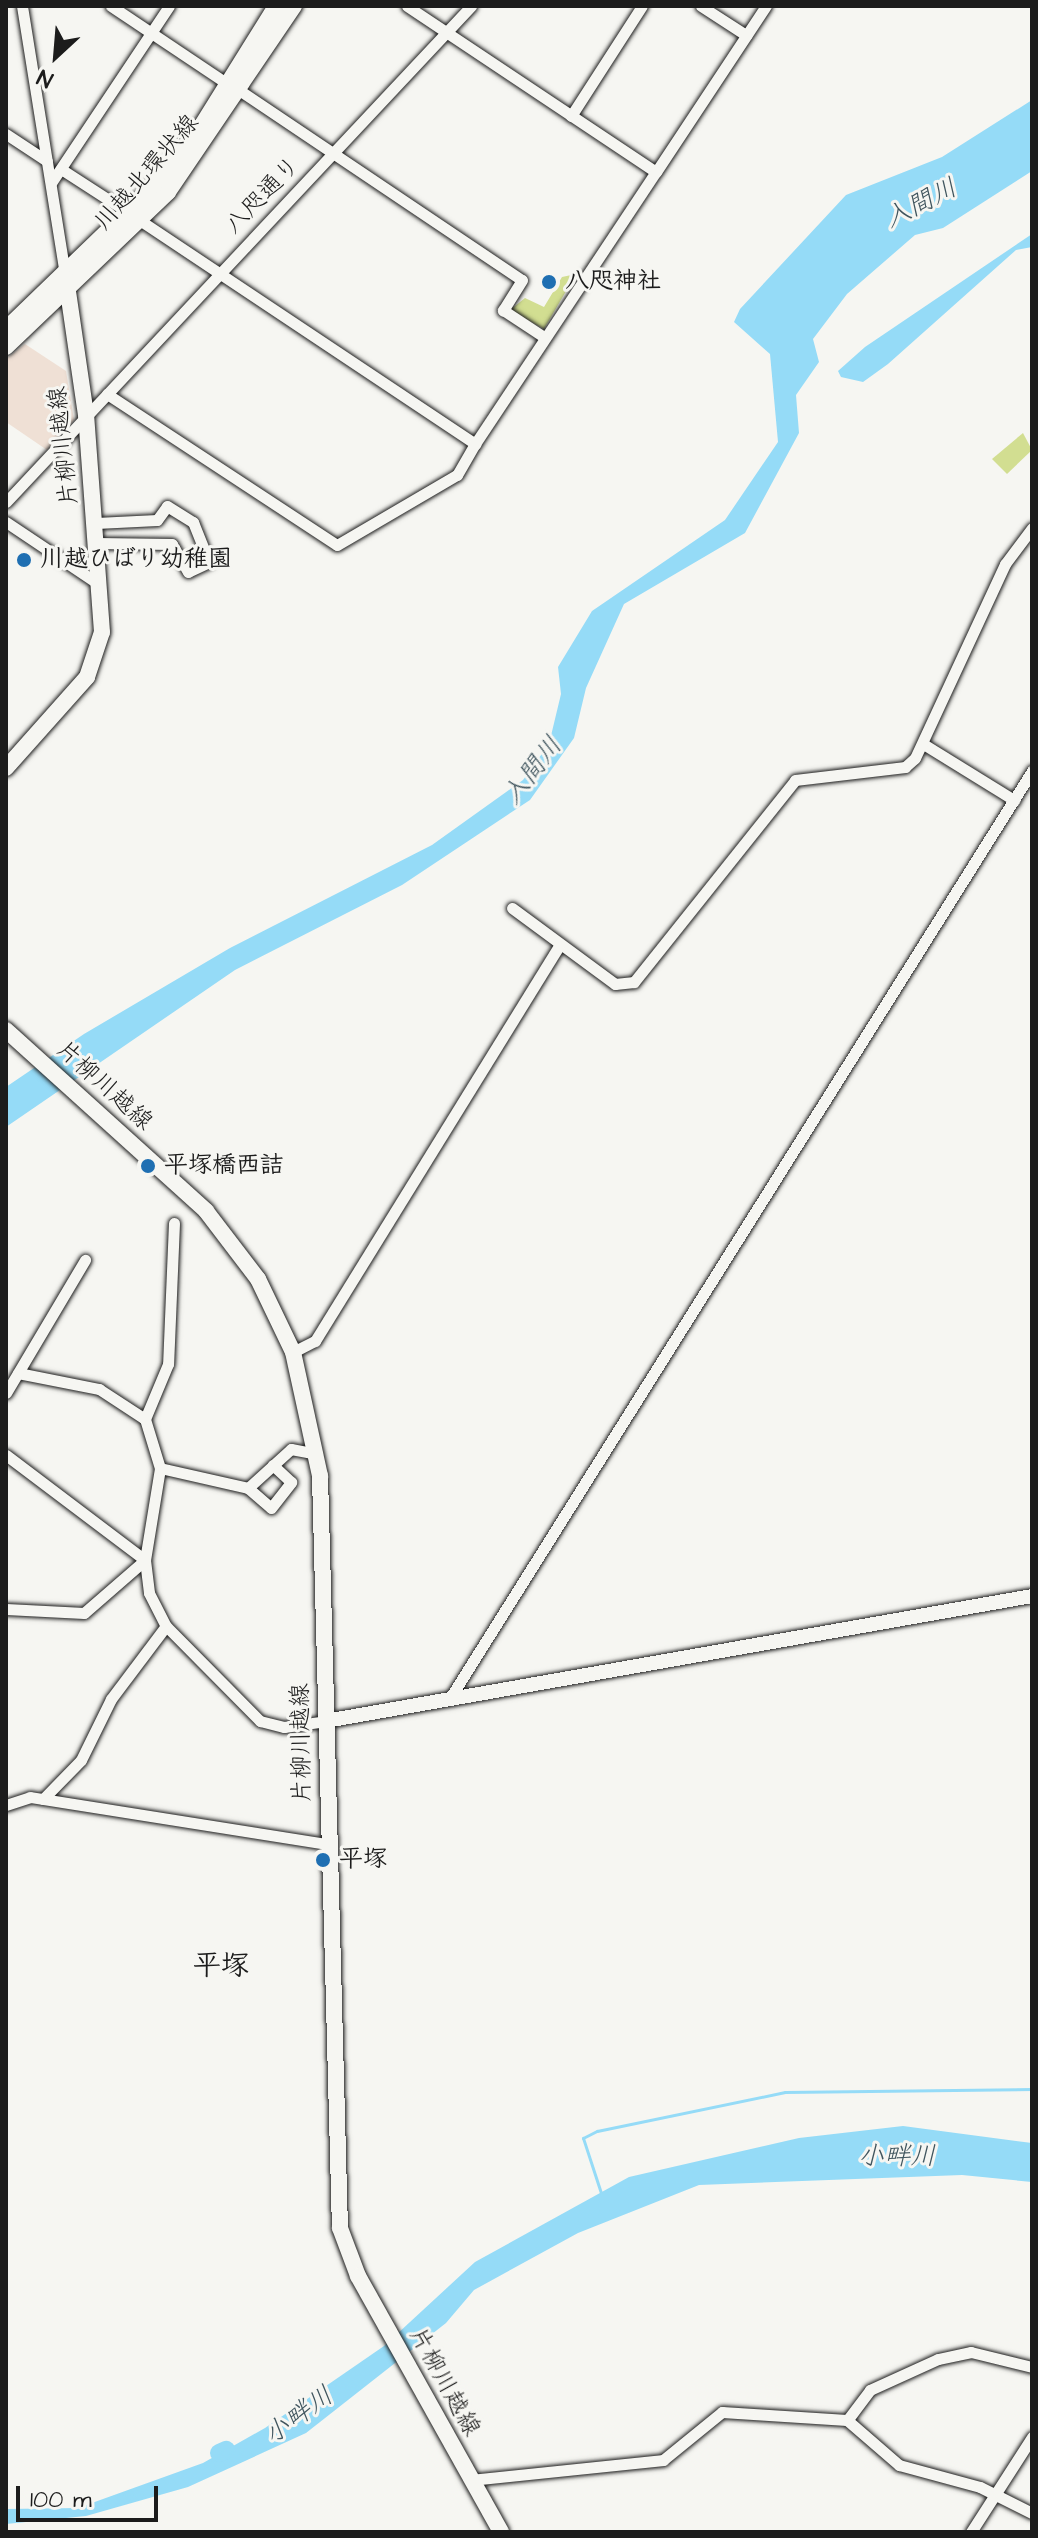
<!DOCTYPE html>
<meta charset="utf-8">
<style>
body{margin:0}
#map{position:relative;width:1038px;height:2538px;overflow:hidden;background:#f6f6f2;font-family:"Architects Daughter","Klee One",sans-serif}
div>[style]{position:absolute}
.built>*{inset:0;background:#efe0d5}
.green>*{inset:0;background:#d2de91}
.water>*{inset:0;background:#95dbf7}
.stream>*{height:3px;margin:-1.5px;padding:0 1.5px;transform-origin:1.5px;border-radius:1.5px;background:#95dbf7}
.river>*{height:18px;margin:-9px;padding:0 9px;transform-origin:9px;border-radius:9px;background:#95dbf7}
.roads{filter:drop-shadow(0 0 2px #1c1c1c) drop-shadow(0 0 2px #1c1c1c)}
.minor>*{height:11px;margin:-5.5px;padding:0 5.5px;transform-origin:5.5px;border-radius:5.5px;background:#f6f6f2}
.tertiary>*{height:14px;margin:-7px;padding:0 7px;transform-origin:7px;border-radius:7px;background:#f6f6f2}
.secondary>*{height:16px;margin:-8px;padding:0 8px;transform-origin:8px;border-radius:8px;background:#f6f6f2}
.dots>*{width:22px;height:22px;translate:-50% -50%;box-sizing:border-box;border:4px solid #f6f6f2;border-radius:50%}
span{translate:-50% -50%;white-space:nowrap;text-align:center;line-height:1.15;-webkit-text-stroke:6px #f6f6f2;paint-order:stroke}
.street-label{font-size:24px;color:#1c1c1c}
.poi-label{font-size:24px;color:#1c1c1c;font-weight:700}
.left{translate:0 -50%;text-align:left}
.water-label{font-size:26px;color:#40555e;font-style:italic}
.quarter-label{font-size:28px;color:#1c1c1c;font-weight:700}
.frame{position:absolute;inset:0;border:8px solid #1c1c1c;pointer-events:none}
.north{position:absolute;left:16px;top:16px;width:80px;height:80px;-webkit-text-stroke:6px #f6f6f2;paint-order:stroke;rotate:206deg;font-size:22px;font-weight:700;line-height:32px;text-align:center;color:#1c1c1c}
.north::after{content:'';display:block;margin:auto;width:28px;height:36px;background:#1c1c1c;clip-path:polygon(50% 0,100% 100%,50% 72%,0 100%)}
.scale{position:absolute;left:16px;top:2486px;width:142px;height:36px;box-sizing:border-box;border:4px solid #1c1c1c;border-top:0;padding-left:10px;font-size:24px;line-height:28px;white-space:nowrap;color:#1c1c1c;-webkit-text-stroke:6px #f6f6f2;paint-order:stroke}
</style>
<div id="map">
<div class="built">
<i style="clip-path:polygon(25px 344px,66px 371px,74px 420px,47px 450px,6px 422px,6px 359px)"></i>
</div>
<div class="green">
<i style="clip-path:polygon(576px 274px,544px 329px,510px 310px,525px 298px,544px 307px,562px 277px)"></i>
<i style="clip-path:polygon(1023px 433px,1032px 450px,1007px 474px,992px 459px)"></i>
</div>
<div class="water">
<i style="clip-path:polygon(1032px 100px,1032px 171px,943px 228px,915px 235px,847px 294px,813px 339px,819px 362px,796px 395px,799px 433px,745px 533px,624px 604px,586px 688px,574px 738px,530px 800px,402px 885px,235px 970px,6px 1127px,6px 1087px,84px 1034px,230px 948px,432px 845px,523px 780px,549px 744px,561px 694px,558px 667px,592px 611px,725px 520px,778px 442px,770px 354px,734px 322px,740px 309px,846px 195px,942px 157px)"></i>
<i style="clip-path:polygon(1032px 234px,1032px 247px,1016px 250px,888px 364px,863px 382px,841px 377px,838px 371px,865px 347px)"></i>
<i style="clip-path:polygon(903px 2126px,1032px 2143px,1032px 2182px,962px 2175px,699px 2185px,578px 2233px,474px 2290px,446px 2323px,306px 2433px,188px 2487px,86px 2516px,6px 2524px,6px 2509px,78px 2508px,203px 2463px,265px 2428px,384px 2346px,475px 2262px,629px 2177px,799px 2138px)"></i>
</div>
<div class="stream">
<i style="left:601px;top:2193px;width:58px;rotate:-108.1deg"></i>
<i style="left:583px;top:2138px;width:16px;rotate:-27deg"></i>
<i style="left:597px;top:2131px;width:192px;rotate:-11.7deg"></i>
<i style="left:785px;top:2092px;width:247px;rotate:-0.7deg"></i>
</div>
<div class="river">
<i style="left:219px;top:2453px;width:8px;rotate:-23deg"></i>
</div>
<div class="roads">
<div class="minor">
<i style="left:22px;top:6px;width:271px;rotate:80.9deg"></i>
<i style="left:111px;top:6px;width:142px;rotate:33.8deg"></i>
<i style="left:407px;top:6px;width:299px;rotate:33.7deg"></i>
<i style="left:656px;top:172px;width:199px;rotate:-56.5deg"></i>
<i style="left:701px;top:6px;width:54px;rotate:32.8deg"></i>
<i style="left:242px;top:92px;width:337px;rotate:33.9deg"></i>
<i style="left:522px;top:280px;width:36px;rotate:122deg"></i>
<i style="left:503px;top:310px;width:49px;rotate:33.4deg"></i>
<i style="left:571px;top:116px;width:131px;rotate:-57.2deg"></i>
<i style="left:6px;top:134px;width:49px;rotate:33.4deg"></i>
<i style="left:61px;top:169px;width:81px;rotate:32.9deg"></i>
<i style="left:51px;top:183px;width:213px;rotate:-56.3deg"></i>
<i style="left:141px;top:221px;width:402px;rotate:33.7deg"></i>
<i style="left:475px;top:444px;width:327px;rotate:-56.4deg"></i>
<i style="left:107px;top:394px;width:275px;rotate:33.3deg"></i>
<i style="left:337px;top:545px;width:139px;rotate:-30.3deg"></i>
<i style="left:457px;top:475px;width:36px;rotate:-60deg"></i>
<i style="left:6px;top:502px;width:680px;rotate:-46.85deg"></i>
<i style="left:6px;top:522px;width:113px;rotate:33.8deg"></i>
<i style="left:96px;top:523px;width:61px;rotate:-2.8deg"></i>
<i style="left:157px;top:520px;width:17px;rotate:-54deg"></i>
<i style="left:167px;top:506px;width:31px;rotate:32deg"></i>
<i style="left:193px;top:522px;width:43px;rotate:68.2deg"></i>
<i style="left:209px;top:562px;width:23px;rotate:155deg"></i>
<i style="left:188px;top:572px;width:32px;rotate:-120deg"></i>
<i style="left:172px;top:544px;width:75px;rotate:-179.2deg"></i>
<i style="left:925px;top:745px;width:105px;rotate:31.7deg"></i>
<i style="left:512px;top:908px;width:128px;rotate:36.4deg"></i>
<i style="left:615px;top:984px;width:19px;rotate:-6deg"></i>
<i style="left:634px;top:982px;width:258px;rotate:-51.4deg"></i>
<i style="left:795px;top:780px;width:111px;rotate:-6.7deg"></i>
<i style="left:905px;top:767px;width:13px;rotate:-42deg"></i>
<i style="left:915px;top:758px;width:214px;rotate:-65.1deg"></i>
<i style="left:1005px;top:564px;width:45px;rotate:-53.1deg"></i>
<i style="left:174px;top:1223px;width:141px;rotate:92.4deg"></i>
<i style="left:168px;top:1364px;width:60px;rotate:112.7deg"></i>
<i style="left:145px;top:1419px;width:51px;rotate:73deg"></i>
<i style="left:160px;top:1468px;width:90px;rotate:12.8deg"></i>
<i style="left:248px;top:1488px;width:58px;rotate:-42.2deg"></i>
<i style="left:291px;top:1449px;width:26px;rotate:11deg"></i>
<i style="left:293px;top:1352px;width:25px;rotate:-27deg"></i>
<i style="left:315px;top:1341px;width:462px;rotate:-58.3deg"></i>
<i style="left:18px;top:1373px;width:83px;rotate:11.2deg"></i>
<i style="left:99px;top:1389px;width:55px;rotate:33.1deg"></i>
<i style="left:6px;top:1393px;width:155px;rotate:-59.3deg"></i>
<i style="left:6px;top:1455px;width:174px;rotate:37.1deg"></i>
<i style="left:145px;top:1560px;width:33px;rotate:83deg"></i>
<i style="left:149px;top:1593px;width:37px;rotate:63deg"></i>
<i style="left:166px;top:1626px;width:134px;rotate:45.3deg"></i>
<i style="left:260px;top:1721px;width:25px;rotate:14deg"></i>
<i style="left:284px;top:1727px;width:42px;rotate:-8.1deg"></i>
<i style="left:248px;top:1488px;width:30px;rotate:41deg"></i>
<i style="left:271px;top:1508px;width:33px;rotate:-52deg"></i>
<i style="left:291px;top:1482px;width:25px;rotate:-137deg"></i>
<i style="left:6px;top:1609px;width:78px;rotate:2.9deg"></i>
<i style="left:84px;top:1613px;width:81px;rotate:-41deg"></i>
<i style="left:145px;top:1560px;width:93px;rotate:-80.7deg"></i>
<i style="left:450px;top:1698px;width:1095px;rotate:-57.88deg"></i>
<i style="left:43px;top:1799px;width:54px;rotate:-45.7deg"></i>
<i style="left:81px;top:1760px;width:68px;rotate:-63.8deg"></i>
<i style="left:111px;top:1699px;width:91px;rotate:-53deg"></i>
<i style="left:6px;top:1805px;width:25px;rotate:-18deg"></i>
<i style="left:30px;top:1797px;width:302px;rotate:9deg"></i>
<i style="left:1032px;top:2367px;width:63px;rotate:-166.2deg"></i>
<i style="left:971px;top:2352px;width:34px;rotate:168deg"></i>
<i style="left:938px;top:2359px;width:75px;rotate:155.5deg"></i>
<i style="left:870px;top:2390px;width:38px;rotate:127deg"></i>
<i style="left:847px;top:2420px;width:69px;rotate:40.9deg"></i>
<i style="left:899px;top:2465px;width:84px;rotate:15.2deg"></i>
<i style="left:980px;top:2487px;width:58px;rotate:26.6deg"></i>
<i style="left:471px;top:2480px;width:193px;rotate:-5.9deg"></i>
<i style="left:663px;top:2460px;width:76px;rotate:-39.1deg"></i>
<i style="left:722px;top:2412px;width:125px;rotate:3.7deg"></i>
<i style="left:971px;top:2532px;width:113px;rotate:-57.3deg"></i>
</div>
<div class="tertiary">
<i style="left:326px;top:1721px;width:717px;rotate:-10.04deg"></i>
</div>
<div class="secondary">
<i style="left:6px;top:329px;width:202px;rotate:-44deg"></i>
<i style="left:151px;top:189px;width:82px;rotate:-51.4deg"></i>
<i style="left:202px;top:125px;width:140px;rotate:-58.1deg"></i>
<i style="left:6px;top:347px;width:224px;rotate:-43.7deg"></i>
<i style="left:168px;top:192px;width:225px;rotate:-55.9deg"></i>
<i style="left:6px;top:768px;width:122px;rotate:-48.3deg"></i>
<i style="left:87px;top:677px;width:47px;rotate:-71.6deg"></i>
<i style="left:102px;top:632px;width:218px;rotate:-94.2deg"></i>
<i style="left:86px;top:415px;width:138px;rotate:-98.3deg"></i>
<i style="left:6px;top:1030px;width:270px;rotate:42.1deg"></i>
<i style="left:206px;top:1211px;width:86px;rotate:52.6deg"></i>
<i style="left:258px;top:1279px;width:81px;rotate:64.4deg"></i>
<i style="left:293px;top:1352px;width:127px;rotate:77.7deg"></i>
<i style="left:320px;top:1476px;width:752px;rotate:88.48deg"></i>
<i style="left:340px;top:2228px;width:51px;rotate:69.4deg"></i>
<i style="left:358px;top:2276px;width:293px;rotate:60.8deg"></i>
</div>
</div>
<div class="dots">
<i style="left:549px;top:282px;background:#1f6fb2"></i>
<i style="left:24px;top:560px;background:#1f6fb2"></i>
<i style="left:148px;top:1166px;background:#1f6fb2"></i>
<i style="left:323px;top:1860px;background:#1f6fb2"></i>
</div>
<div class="street-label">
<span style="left:147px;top:173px;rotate:-49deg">川越北環状線</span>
<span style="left:263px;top:196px;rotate:-46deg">八咫通り</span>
<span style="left:64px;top:446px;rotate:-96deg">片柳川越線</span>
<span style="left:104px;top:1086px;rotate:42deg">片柳川越線</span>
<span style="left:302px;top:1743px;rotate:-91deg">片柳川越線</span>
<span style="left:444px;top:2382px;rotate:61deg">片柳川越線</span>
</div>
<div class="poi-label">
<span class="left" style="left:565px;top:282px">八咫神社</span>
<span class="left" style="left:40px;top:560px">川越ひばり幼稚園</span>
<span class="left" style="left:164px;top:1166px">平塚橋西詰</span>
<span class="left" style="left:339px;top:1860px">平塚</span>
</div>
<div class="water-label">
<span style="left:921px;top:204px;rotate:-27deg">入間川</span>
<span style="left:533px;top:771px;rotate:-52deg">入間川</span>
<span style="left:897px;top:2157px">小畔川</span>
<span style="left:299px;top:2416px;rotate:-36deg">小畔川</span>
</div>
<div class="quarter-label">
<span style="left:221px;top:1966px">平塚</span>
</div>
<div class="frame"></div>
<div class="north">N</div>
<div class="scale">100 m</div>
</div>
